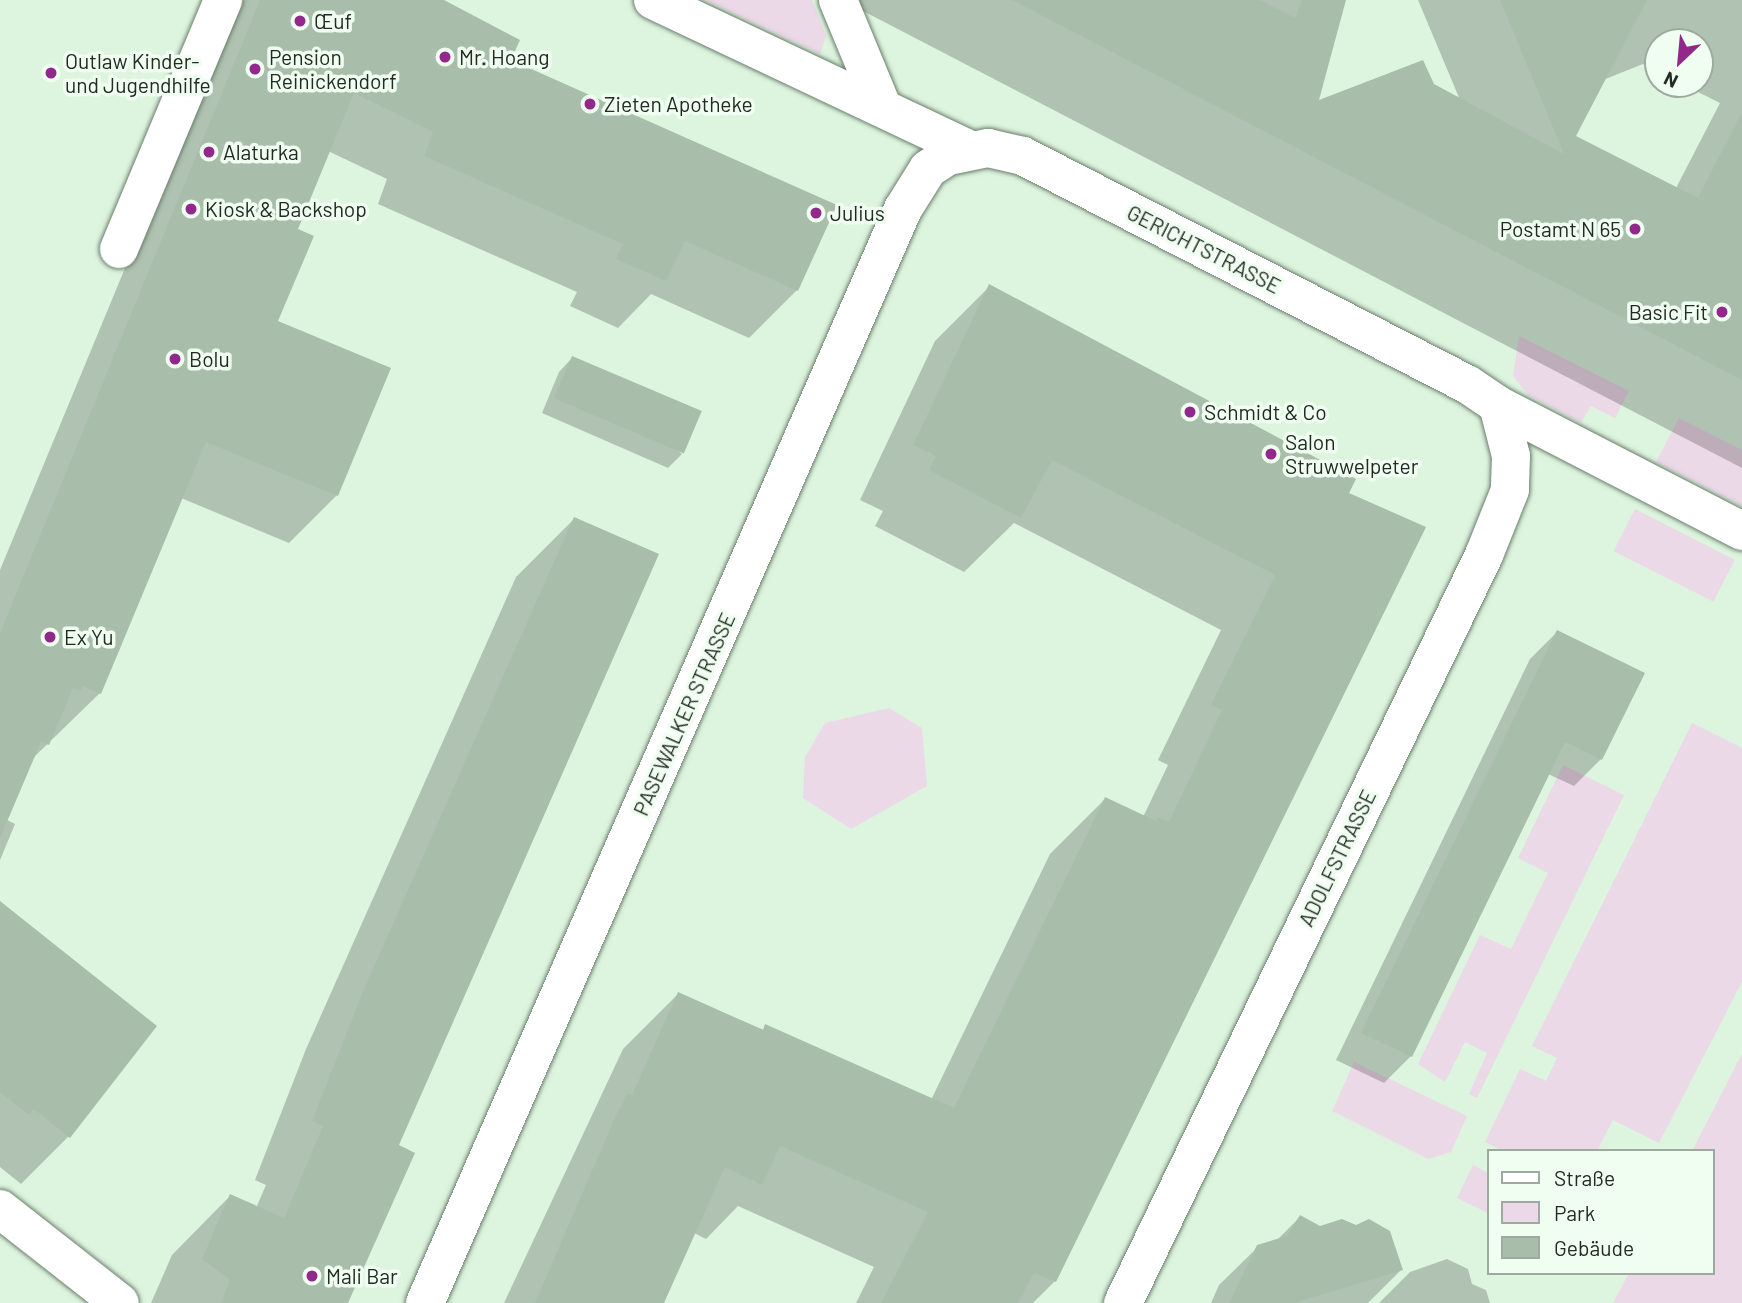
<!DOCTYPE html>
<meta charset="utf-8">
<style>
body{margin:0}
#map{position:relative;width:1742px;height:1303px;overflow:hidden;background:#ddf4df;font-family:Barlow,sans-serif}
div>[style]{position:absolute}
.green>*{inset:0;background:#ebd9e8;transform-origin:0 0}
.shadow>*{inset:0;background:#0003}
.building>*{inset:0;background:#a8beaa;transform-origin:0 0}
.roads{filter:drop-shadow(0 0 2px #6a7e6c) drop-shadow(0 0 2px #6a7e6c)}
.pedestrian>*{height:38px;margin:-19px;padding:0 19px;transform-origin:19px;border-radius:19px;background:#fff}
.minor>*{height:38px;margin:-19px;padding:0 19px;transform-origin:19px;border-radius:19px;background:#fff}
.dots>*{width:19px;height:19px;translate:-50% -50%;box-sizing:border-box;border:4px solid #f0fef1;border-radius:50%}
span{translate:-50% -50%;white-space:nowrap;text-align:center;line-height:1.15;-webkit-text-stroke:7px #f0fef1;paint-order:stroke}
.poi-label{font-size:21px;color:#222b23}
.left{translate:0 -50%;text-align:left}
.right{translate:-100% -50%;text-align:right}
.street-label{font-size:21px;color:#222b23}
.legend{position:absolute;left:1487px;top:1149px;width:228px;height:126px;box-sizing:border-box;background:#f0fef1;border:2px solid #9eaa9f;margin:0;padding:9px 12px;list-style:none;font-size:21px;color:#222b23}
.legend li{display:flex;align-items:center;gap:14px;height:35px}
.legend b{width:35px;border:2px solid #9eaa9f}
.north{position:absolute;left:1644px;top:28px;width:70px;height:70px;box-sizing:border-box;background:#f0fef1;border:2px solid #9eaa9f;border-radius:50%;rotate:206deg;font-size:19px;font-weight:700;line-height:28px;text-align:center;color:#222b23}
.north::after{content:'';display:block;margin:auto;width:24px;height:32px;background:#92288c;clip-path:polygon(50% 0,100% 100%,50% 72%,0 100%)}
</style>
<div id="map">
<div class="green">
<i style="clip-path:polygon(705px 0,812px 0,826px 36px,820px 54px)"></i>
<i style="clip-path:polygon(1519px 336px,1629px 391px,1615px 418px,1591px 406px,1581px 423px,1528px 395px,1513px 376px)"></i>
<i style="clip-path:polygon(1679px 418px,1742px 450px,1742px 506px,1656px 462px)"></i>
<i style="left:1635px;top:509px;width:112px;height:47px;rotate:27deg"></i>
<i style="clip-path:polygon(889px 708px,922px 728px,927px 786px,851px 829px,803px 798px,805px 757px,825px 723px)"></i>
<i style="clip-path:polygon(1692px 723px,1742px 748px,1742px 982px,1659px 1143px,1613px 1120px,1597px 1151px,1503px 1151px,1485px 1142px,1520px 1069px,1546px 1081px,1557px 1058px,1532px 1046px)"></i>
<i style="clip-path:polygon(1563px 765px,1624px 795px,1477px 1098px,1469px 1094px,1487px 1053px,1465px 1042px,1445px 1082px,1418px 1064px,1480px 935px,1511px 949px,1548px 873px,1518px 858px)"></i>
<i style="clip-path:polygon(1742px 1054px,1742px 1303px,1613px 1303px,1629px 1273px,1712px 1273px,1712px 1151px,1692px 1151px)"></i>
<i style="clip-path:polygon(1354px 1062px,1467px 1116px,1451px 1152px,1428px 1159px,1332px 1111px)"></i>
<i style="clip-path:polygon(1473px 1165px,1488px 1173px,1488px 1213px,1457px 1198px)"></i>
</div>
<div class="shadow">
<i style="clip-path:polygon(236px 0,440px 0,509px 61px,797px 290px,749px 338px,651px 294px,618px 328px,570px 306px,577px 292px,378px 204px,387px 179px,328px 151px,295px 230px,276px 322px,337px 495px,289px 543px,181px 498px,100px 693px,32px 759px,7px 820px,15px 824px,0 860px,0 570px)"></i>
<i style="clip-path:polygon(evenodd,842px 0,1345px 0,1316px 103px,1433px 85px,1460px 100px,1418px 0,1742px 0,1742px 468px,842px 0,1658px 42px,1700px 42px,1700px 84px,1682px 84px,1720px 103px,1676px 188px,1574px 137px,1603px 80px,1643px 64px,1658px 72px,1658px 42px)"></i>
<i style="clip-path:polygon(990px 286px,1354px 480px,1055px 1281px,1033px 1303px,856px 1303px,874px 1267px,738px 1206px,706px 1239px,694px 1233px,662px 1303px,504px 1303px,623px 1049px,678px 994px,931px 1100px,1050px 854px,1105px 799px,1143px 817px,1168px 765px,1158px 760px,1221px 630px,1014px 523px,964px 572px,875px 526px,883px 511px,860px 500px,935px 341px)"></i>
<i style="clip-path:polygon(572px 358px,682px 454px,668px 468px,542px 413px,559px 372px)"></i>
<i style="clip-path:polygon(574px 519px,346px 1303px,151px 1303px,172px 1255px,230px 1196px,256px 1208px,266px 1185px,255px 1180px,306px 1049px,516px 577px)"></i>
<i style="clip-path:polygon(1557px 632px,1643px 674px,1601px 759px,1574px 786px,1548px 774px,1411px 1056px,1384px 1083px,1336px 1060px,1530px 659px)"></i>
<i style="clip-path:polygon(0 903px,155px 1026px,68px 1137px,21px 1184px,0 1167px)"></i>
<i style="clip-path:polygon(1300px 1217px,1401px 1270px,1368px 1303px,1211px 1303px,1219px 1285px,1258px 1247px,1276px 1241px)"></i>
<i style="clip-path:polygon(1447px 1259px,1468px 1269px,1472px 1284px,1486px 1290px,1490px 1303px,1379px 1303px,1410px 1272px)"></i>
</div>
<div class="building">
<i style="clip-path:polygon(260px 0,444px 0,520px 40px,511px 60px,837px 205px,798px 291px,685px 241px,666px 281px,616px 259px,623px 244px,424px 156px,433px 132px,354px 93px,298px 229px,314px 236px,278px 321px,391px 368px,338px 496px,206px 442px,101px 694px,83px 686px,81px 691px,73px 688px,49px 745px,41px 742px,0 838px,0 633px)"></i>
<i style="clip-path:polygon(1012px 0,1260px 0,1295px 18px,1302px 0,1346px 0,1319px 100px,1423px 60px,1434px 84px,1564px 154px,1500px 0,1647px 0,1576px 136px,1698px 198px,1742px 112px,1742px 380px)"></i>
<i style="clip-path:polygon(989px 284px,1356px 479px,1349px 493px,1426px 527px,1056px 1282px,1034px 1273px,1018px 1303px,881px 1303px,928px 1212px,780px 1146px,762px 1185px,725px 1167px,664px 1303px,535px 1303px,616px 1115px,628px 1093px,632px 1095px,678px 992px,763px 1030px,765px 1024px,954px 1108px,1105px 797px,1156px 821px,1158px 817px,1169px 822px,1222px 710px,1211px 705px,1275px 575px,1052px 460px,1021px 518px,929px 470px,936px 456px,913px 445px)"></i>
<i style="left:572px;top:356px;width:141px;height:46px;rotate:23deg"></i>
<i style="clip-path:polygon(574px 517px,659px 554px,399px 1145px,415px 1153px,348px 1303px,221px 1303px,230px 1280px,202px 1259px,230px 1194px,284px 1218px,323px 1126px,312px 1121px,364px 989px)"></i>
<i style="clip-path:polygon(1557px 630px,1645px 673px,1602px 760px,1565px 742px,1412px 1057px,1361px 1033px)"></i>
<i style="clip-path:polygon(0 901px,157px 1026px,70px 1138px,34px 1109px,29px 1115px,0 1092px)"></i>
<i style="clip-path:polygon(1300px 1215px,1320px 1226px,1342px 1219px,1356px 1225px,1369px 1219px,1390px 1231px,1403px 1270px,1294px 1303px,1229px 1303px,1257px 1245px,1287px 1236px)"></i>
</div>
<div class="roads">
<div class="pedestrian">
<i style="left:653px;top:0;width:351px;rotate:25.3deg"></i>
<i style="left:838px;top:0;width:115px;rotate:67.5deg"></i>
<i style="left:119px;top:249px;width:270px;rotate:-67.3deg"></i>
<i style="left:1498px;top:405px;width:275px;rotate:27.3deg"></i>
</div>
<div class="minor">
<i style="left:0;top:1209px;width:152px;rotate:38.1deg"></i>
<i style="left:425px;top:1303px;width:1194px;rotate:-66.4deg"></i>
<i style="left:903px;top:209px;width:47px;rotate:-58deg"></i>
<i style="left:928px;top:169px;width:24px;rotate:-33deg"></i>
<i style="left:948px;top:156px;width:41px;rotate:-11.3deg"></i>
<i style="left:988px;top:148px;width:36px;rotate:13deg"></i>
<i style="left:1023px;top:156px;width:499px;rotate:27.2deg"></i>
<i style="left:1467px;top:384px;width:37px;rotate:34deg"></i>
<i style="left:1498px;top:405px;width:53px;rotate:75.7deg"></i>
<i style="left:1511px;top:456px;width:34px;rotate:92deg"></i>
<i style="left:1510px;top:490px;width:70px;rotate:111.8deg"></i>
<i style="left:1484px;top:555px;width:831px;rotate:115.76deg"></i>
</div>
</div>
<div class="dots">
<i style="left:300px;top:21px;background:#92288c"></i>
<i style="left:445px;top:57px;background:#92288c"></i>
<i style="left:255px;top:69px;background:#92288c"></i>
<i style="left:51px;top:73px;background:#92288c"></i>
<i style="left:590px;top:104px;background:#92288c"></i>
<i style="left:209px;top:152px;background:#92288c"></i>
<i style="left:191px;top:209px;background:#92288c"></i>
<i style="left:816px;top:213px;background:#92288c"></i>
<i style="left:1635px;top:229px;background:#92288c"></i>
<i style="left:1722px;top:312px;background:#92288c"></i>
<i style="left:175px;top:359px;background:#92288c"></i>
<i style="left:1190px;top:412px;background:#92288c"></i>
<i style="left:1271px;top:454px;background:#92288c"></i>
<i style="left:50px;top:637px;background:#92288c"></i>
<i style="left:312px;top:1276px;background:#92288c"></i>
</div>
<div class="poi-label">
<span class="left" style="left:314px;top:21px">Œuf</span>
<span class="left" style="left:269px;top:69px">Pension<br>Reinickendorf</span>
<span class="left" style="left:459px;top:57px">Mr. Hoang</span>
<span class="left" style="left:65px;top:73px">Outlaw Kinder-<br>und Jugendhilfe</span>
<span class="left" style="left:604px;top:104px">Zieten Apotheke</span>
<span class="left" style="left:223px;top:152px">Alaturka</span>
<span class="left" style="left:205px;top:209px">Kiosk &amp; Backshop</span>
<span class="left" style="left:830px;top:213px">Julius</span>
<span class="right" style="left:1621px;top:229px">Postamt N 65</span>
<span class="right" style="left:1708px;top:312px">Basic Fit</span>
<span class="left" style="left:189px;top:359px">Bolu</span>
<span class="left" style="left:1204px;top:412px">Schmidt &amp; Co</span>
<span class="left" style="left:1285px;top:454px">Salon<br>Struwwelpeter</span>
<span class="left" style="left:64px;top:637px">Ex Yu</span>
<span class="left" style="left:326px;top:1276px">Mali Bar</span>
</div>
<div class="street-label">
<span style="left:1204px;top:249px;rotate:27deg">GERICHTSTRASSE</span>
<span style="left:684px;top:714px;rotate:-66deg">PASEWALKER STRASSE</span>
<span style="left:1337px;top:858px;rotate:-64deg">ADOLFSTRASSE</span>
</div>
<ul class="legend">
<li><b style="height:9px;background:#fff"></b>Straße</li>
<li><b style="height:19px;background:#ebd9e8"></b>Park</li>
<li><b style="height:19px;background:#a8beaa"></b>Gebäude</li>
</ul>
<div class="north">N</div>
</div>
